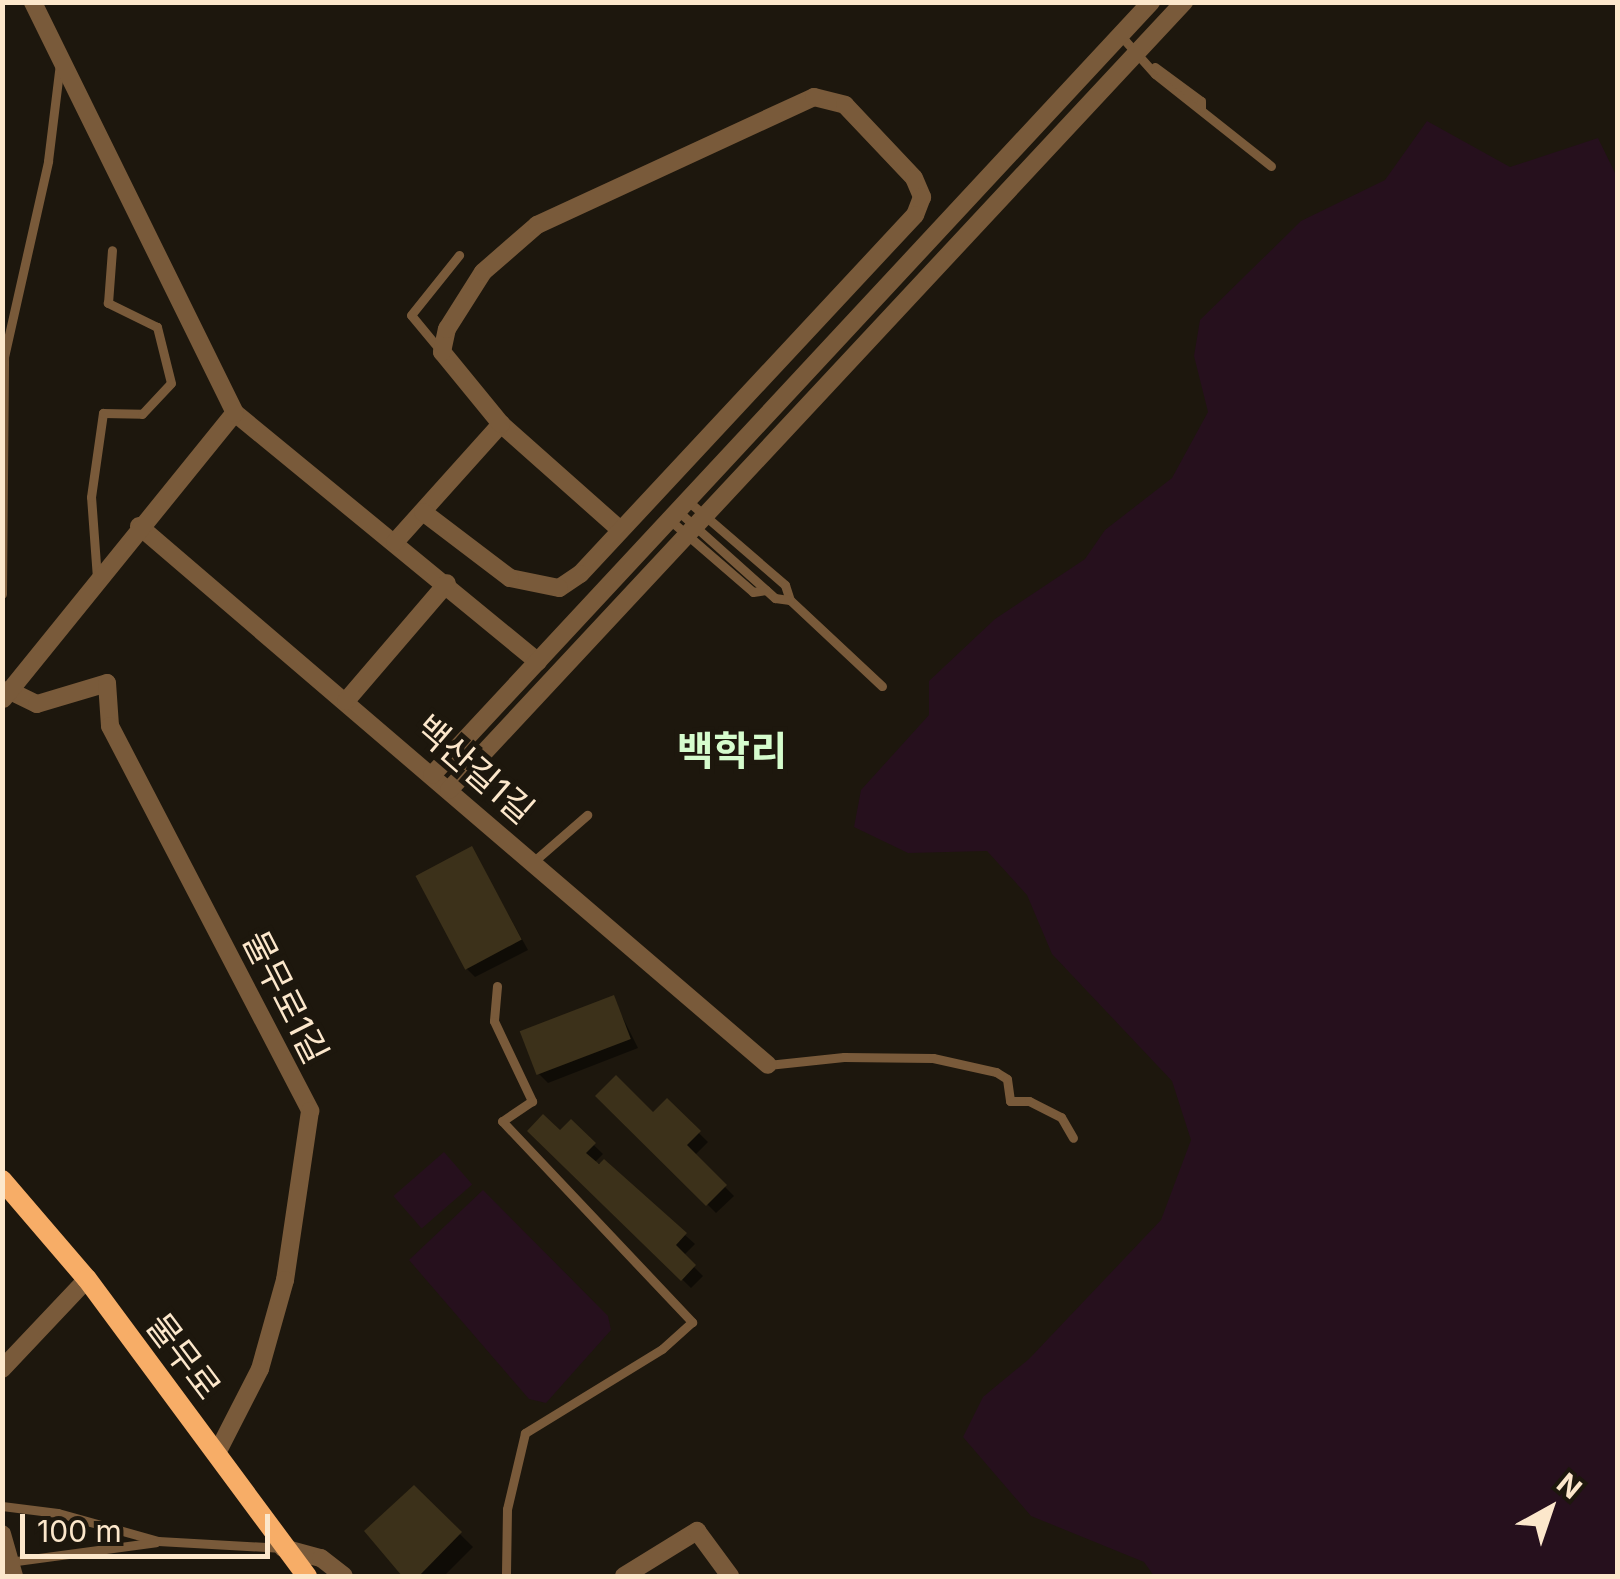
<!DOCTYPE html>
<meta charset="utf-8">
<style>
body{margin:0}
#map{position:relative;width:1620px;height:1579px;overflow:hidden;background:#1d170d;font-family:Inter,"Noto Sans KR",sans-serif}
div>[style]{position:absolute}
.green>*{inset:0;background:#26101d;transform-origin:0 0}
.shadow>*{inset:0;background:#0007}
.building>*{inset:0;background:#3c311a;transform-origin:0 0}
.lane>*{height:9px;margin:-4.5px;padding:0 4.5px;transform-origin:4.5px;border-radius:4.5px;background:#795a3a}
.street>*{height:18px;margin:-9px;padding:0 9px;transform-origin:9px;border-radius:9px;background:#795a3a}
.secondary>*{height:20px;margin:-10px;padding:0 10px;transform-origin:10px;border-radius:10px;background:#f7ad67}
span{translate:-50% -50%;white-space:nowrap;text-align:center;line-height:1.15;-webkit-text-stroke:10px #1d170d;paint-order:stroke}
.street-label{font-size:35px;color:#fce7cb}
.quarter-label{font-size:40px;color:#d5fccd;font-weight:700}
.frame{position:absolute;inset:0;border:5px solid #fce7cb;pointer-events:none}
.north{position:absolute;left:1500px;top:1459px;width:100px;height:100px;-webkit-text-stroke:8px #1d170d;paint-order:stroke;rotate:40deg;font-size:28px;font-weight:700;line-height:40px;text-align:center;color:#fce7cb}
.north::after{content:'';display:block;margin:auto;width:35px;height:45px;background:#fce7cb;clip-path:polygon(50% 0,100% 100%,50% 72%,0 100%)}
.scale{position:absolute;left:20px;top:1514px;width:250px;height:45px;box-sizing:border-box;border:5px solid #fce7cb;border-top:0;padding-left:12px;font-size:30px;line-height:35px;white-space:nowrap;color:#fce7cb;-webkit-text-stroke:8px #1d170d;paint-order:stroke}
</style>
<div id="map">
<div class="green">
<i style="clip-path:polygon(1427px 121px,1510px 167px,1598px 138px,1617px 177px,1617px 1576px,1154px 1576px,1144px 1562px,1031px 1516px,963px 1437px,983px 1397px,1029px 1359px,1161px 1220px,1191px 1140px,1172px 1081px,1052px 954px,1027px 895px,987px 851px,908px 853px,854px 827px,861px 790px,929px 715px,929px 681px,995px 619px,1085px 559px,1105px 530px,1172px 478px,1208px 412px,1194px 356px,1200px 320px,1301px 221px,1385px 180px)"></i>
<i style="left:444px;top:1152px;width:43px;height:67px;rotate:49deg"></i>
<i style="clip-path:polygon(483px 1190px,608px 1316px,611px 1330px,546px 1403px,529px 1399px,409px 1260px)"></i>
</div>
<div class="shadow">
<i style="clip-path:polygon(472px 849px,528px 950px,475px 977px,466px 968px)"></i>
<i style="clip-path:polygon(613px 998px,638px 1048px,548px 1083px,539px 1074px)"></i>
<i style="clip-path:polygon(599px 1096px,653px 1115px,667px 1102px,708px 1142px,694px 1156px,734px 1196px,716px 1213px)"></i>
<i style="clip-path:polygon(571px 1123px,603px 1154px,594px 1163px,604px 1163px,695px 1244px,683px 1256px,703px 1276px,691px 1288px,531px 1131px,560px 1134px)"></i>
<i style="clip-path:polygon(414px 1489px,473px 1547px,444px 1576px,405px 1576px,367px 1531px)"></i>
</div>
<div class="building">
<i style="left:472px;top:846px;width:106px;height:64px;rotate:62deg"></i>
<i style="left:614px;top:995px;width:47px;height:101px;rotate:69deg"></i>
<i style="clip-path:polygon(616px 1075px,653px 1112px,667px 1098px,701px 1131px,687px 1145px,727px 1185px,706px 1206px,595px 1096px)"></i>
<i style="clip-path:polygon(543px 1114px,560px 1130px,571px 1119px,596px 1143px,586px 1153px,599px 1164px,604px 1159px,687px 1233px,676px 1245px,696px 1265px,681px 1281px,527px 1131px)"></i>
<i style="clip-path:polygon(414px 1485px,462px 1532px,419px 1576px,402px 1576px,364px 1531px)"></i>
</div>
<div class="lane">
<i style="left:1121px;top:36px;width:51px;rotate:48.2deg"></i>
<i style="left:1155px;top:74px;width:148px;rotate:38.4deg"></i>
<i style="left:1155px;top:67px;width:57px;rotate:36.5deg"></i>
<i style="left:1201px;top:101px;width:7px;rotate:90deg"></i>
<i style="left:440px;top:350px;width:45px;rotate:-129.6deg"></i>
<i style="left:411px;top:315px;width:77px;rotate:-51.3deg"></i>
<i style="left:689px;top:502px;width:127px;rotate:40.8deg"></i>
<i style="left:785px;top:585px;width:16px;rotate:72deg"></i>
<i style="left:790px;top:600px;width:126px;rotate:43.1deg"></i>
<i style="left:679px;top:512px;width:129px;rotate:41.9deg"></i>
<i style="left:775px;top:598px;width:15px;rotate:8deg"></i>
<i style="left:671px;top:521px;width:108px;rotate:40.9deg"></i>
<i style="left:753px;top:592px;width:13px;rotate:-9deg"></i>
<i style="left:97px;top:578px;width:81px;rotate:-94.2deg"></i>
<i style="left:91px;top:497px;width:85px;rotate:-81.9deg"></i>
<i style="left:103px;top:413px;width:39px;rotate:1deg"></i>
<i style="left:142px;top:414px;width:42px;rotate:-46.9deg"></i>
<i style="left:171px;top:383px;width:58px;rotate:-104deg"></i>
<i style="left:157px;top:327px;width:55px;rotate:-153.9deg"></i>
<i style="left:108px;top:303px;width:53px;rotate:-85.7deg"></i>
<i style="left:2px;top:594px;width:237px;rotate:-89.5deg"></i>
<i style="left:4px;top:357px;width:201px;rotate:-77.3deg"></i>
<i style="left:48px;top:161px;width:99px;rotate:-83deg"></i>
<i style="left:533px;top:862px;width:72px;rotate:-41deg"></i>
<i style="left:497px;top:986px;width:35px;rotate:95deg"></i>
<i style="left:494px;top:1021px;width:89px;rotate:64.6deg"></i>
<i style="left:532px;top:1101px;width:36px;rotate:146deg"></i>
<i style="left:502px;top:1121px;width:277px;rotate:46.6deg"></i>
<i style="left:692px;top:1322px;width:40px;rotate:138deg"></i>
<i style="left:662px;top:1349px;width:161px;rotate:148.5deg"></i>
<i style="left:525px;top:1433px;width:78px;rotate:103.3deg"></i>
<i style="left:507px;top:1509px;width:67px;rotate:90.9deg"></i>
<i style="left:768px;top:1065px;width:76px;rotate:-6deg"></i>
<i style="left:844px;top:1057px;width:89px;rotate:0.6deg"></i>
<i style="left:933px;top:1058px;width:65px;rotate:12.5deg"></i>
<i style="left:996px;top:1072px;width:13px;rotate:32deg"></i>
<i style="left:1007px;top:1079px;width:22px;rotate:82deg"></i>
<i style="left:1010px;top:1101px;width:19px"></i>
<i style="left:1029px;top:1101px;width:36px;rotate:27deg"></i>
<i style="left:1061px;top:1117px;width:24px;rotate:60deg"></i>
<i style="left:2px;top:1506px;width:56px;rotate:7.1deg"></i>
<i style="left:58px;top:1513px;width:104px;rotate:15.6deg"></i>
<i style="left:158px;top:1541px;width:125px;rotate:3.2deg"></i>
<i style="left:9px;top:1562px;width:148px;rotate:-7.7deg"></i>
</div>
<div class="street">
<i style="left:235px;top:413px;width:392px;rotate:39.4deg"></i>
<i style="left:501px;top:424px;width:157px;rotate:41.6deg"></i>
<i style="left:139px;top:526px;width:828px;rotate:40.59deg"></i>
<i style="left:395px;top:542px;width:159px;rotate:-48.1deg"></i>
<i style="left:501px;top:424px;width:93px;rotate:-129.3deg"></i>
<i style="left:442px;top:352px;width:24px;rotate:-78deg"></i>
<i style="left:447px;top:329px;width:67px;rotate:-57.7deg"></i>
<i style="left:483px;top:272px;width:72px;rotate:-41deg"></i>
<i style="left:537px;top:225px;width:305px;rotate:-24.8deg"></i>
<i style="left:814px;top:97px;width:32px;rotate:14deg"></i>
<i style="left:845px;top:105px;width:100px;rotate:46.6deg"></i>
<i style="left:914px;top:178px;width:21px;rotate:67deg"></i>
<i style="left:922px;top:197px;width:19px;rotate:111deg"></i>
<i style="left:915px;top:215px;width:491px;rotate:133deg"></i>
<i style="left:580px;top:574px;width:25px;rotate:146deg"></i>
<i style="left:559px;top:588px;width:50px;rotate:-168.5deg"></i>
<i style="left:510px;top:578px;width:109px;rotate:-142.8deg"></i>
<i style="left:8px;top:690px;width:32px;rotate:26deg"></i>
<i style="left:37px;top:704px;width:73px;rotate:-16.7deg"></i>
<i style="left:107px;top:683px;width:43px;rotate:86deg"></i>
<i style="left:110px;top:726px;width:434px;rotate:62.5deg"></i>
<i style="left:310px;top:1111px;width:171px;rotate:98.4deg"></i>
<i style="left:285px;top:1280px;width:92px;rotate:105.7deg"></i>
<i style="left:260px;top:1369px;width:94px;rotate:117.1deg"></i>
<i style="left:3px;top:699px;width:368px;rotate:-51deg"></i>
<i style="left:235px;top:413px;width:458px;rotate:-116.2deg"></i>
<i style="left:346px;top:701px;width:155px;rotate:-49.4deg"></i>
<i style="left:432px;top:775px;width:1056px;rotate:-47.07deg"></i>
<i style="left:449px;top:790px;width:1078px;rotate:-46.99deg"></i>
<i style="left:2px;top:1369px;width:124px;rotate:-46.6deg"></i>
<i style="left:2px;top:1534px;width:44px;rotate:74.1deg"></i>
<i style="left:283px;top:1548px;width:39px;rotate:15deg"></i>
<i style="left:321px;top:1558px;width:29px;rotate:38deg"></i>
<i style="left:624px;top:1576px;width:86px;rotate:-31.7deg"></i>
<i style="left:697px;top:1531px;width:56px;rotate:53.7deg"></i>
</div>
<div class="secondary">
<i style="left:2px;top:1180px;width:130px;rotate:49.4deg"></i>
<i style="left:87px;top:1279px;width:370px;rotate:53.5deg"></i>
</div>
<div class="street-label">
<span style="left:475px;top:769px;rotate:41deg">백산길1길</span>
<span style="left:286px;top:997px;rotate:63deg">물무로1길</span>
<span style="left:184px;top:1356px;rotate:53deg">물무로</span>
</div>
<div class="quarter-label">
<span style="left:732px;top:751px">백학리</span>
</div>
<div class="frame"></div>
<div class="north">N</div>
<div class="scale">100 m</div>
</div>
